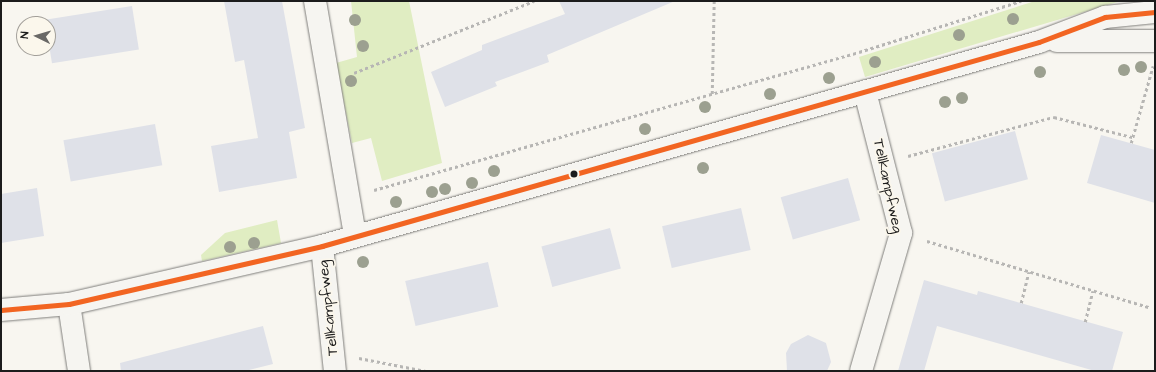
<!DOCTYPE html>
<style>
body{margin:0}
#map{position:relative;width:1156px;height:372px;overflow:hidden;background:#f8f6f0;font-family:"Architects Daughter",sans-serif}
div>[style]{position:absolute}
.green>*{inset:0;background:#e0edc2}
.building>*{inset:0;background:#dfe1e8;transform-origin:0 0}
.path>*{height:2.5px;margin-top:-1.25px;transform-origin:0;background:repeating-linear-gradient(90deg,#b7b6b4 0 3px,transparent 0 6px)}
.roads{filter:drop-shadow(0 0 1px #7f7e7b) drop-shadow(0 0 1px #7f7e7b)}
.street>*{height:22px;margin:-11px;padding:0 11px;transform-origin:11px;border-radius:11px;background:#f6f5f1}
.secondary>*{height:22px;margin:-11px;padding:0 11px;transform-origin:11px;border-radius:11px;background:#f6f5f1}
.bus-1>*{height:5px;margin:-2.5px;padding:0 2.5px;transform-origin:2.5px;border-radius:2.5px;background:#f26522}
.trees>*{width:12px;height:12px;margin:-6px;border-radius:50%;background:#9ca090}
.dots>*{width:11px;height:11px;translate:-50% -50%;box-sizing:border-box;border:2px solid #fbf7ec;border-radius:50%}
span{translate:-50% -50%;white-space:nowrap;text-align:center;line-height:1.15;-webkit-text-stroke:3.5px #fbf7ec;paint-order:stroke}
.street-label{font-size:15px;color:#1c1c1c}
.frame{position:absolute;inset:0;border:2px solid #1c1c1c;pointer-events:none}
.north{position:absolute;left:16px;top:16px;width:40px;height:40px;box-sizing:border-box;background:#fbf7ec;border:1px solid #a29f99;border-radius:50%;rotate:275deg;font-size:11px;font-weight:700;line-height:16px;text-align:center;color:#1c1c1c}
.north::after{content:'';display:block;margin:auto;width:14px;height:18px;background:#696866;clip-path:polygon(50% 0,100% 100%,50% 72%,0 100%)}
</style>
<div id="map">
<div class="green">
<i style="clip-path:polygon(351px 1px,409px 1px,442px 163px,382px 181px,371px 138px,352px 143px,336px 63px,357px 57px)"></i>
<i style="clip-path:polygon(1035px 1px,1121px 1px,865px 77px,859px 57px)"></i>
<i style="clip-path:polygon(277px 220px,281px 243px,202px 261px,201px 255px,225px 233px)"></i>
</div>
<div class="building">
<i style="clip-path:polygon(224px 1px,282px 1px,305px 128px,289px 132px,297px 178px,219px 192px,211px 146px,258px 138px,244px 60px,235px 62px)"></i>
<i style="clip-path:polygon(559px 1px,675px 1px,547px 55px,549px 62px,495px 82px,497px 86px,445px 107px,431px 72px,482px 50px,482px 45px,565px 14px)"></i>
<i style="left:132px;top:6px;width:44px;height:88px;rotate:81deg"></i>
<i style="left:155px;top:124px;width:42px;height:93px;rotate:80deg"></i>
<i style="left:1015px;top:131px;width:50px;height:86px;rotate:75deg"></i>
<i style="clip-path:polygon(1101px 135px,1155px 150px,1155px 203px,1087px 183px)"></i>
<i style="left:848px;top:178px;width:44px;height:70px;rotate:74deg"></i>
<i style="clip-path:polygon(37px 188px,44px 236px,1px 243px,1px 194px)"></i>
<i style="left:741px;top:208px;width:43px;height:81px;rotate:77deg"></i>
<i style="left:610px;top:228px;width:42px;height:71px;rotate:75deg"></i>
<i style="left:488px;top:262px;width:46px;height:85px;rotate:77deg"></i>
<i style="clip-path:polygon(924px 280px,977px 295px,978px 291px,1123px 332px,1112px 371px,1095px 371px,937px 326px,924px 371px,898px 371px)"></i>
<i style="clip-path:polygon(263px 326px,273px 364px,245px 371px,121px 371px,120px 363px)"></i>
<i style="clip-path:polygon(808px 335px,826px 343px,831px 362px,827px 371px,787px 371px,786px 353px,791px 344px)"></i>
</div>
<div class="path">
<i style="left:354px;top:73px;width:194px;rotate:-21.8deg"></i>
<i style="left:712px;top:94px;width:93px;rotate:-88.8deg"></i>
<i style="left:1131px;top:143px;width:80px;rotate:-74.1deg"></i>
<i style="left:908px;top:156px;width:151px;rotate:-15deg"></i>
<i style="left:1054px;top:117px;width:81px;rotate:14.4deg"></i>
<i style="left:374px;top:190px;width:504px;rotate:-15.88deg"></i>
<i style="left:859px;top:52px;width:170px;rotate:-17.5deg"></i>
<i style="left:927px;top:241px;width:232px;rotate:16.6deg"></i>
<i style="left:1021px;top:303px;width:32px;rotate:-76deg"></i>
<i style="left:1085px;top:322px;width:32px;rotate:-76deg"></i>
<i style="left:359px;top:358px;width:68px;rotate:11deg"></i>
</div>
<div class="roads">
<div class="street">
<i style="left:315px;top:1px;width:237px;rotate:80.3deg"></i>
<i style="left:322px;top:246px;width:126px;rotate:84.1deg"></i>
<i style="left:69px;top:304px;width:68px;rotate:81.5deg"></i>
<i style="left:861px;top:371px;width:144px;rotate:-73.8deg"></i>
<i style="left:901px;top:233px;width:146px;rotate:-104.3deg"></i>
</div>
<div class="secondary">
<i style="left:1057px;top:41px;width:98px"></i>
<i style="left:1px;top:310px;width:68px;rotate:-5deg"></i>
<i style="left:69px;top:304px;width:260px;rotate:-12.9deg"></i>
<i style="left:322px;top:246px;width:745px;rotate:-15.88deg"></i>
<i style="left:1039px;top:42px;width:71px;rotate:-20.7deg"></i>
<i style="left:1105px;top:17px;width:50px;rotate:-5.7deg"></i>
</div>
</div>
<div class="bus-1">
<i style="left:1px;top:310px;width:68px;rotate:-5deg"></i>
<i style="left:69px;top:304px;width:260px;rotate:-12.9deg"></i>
<i style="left:322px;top:246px;width:745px;rotate:-15.88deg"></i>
<i style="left:1039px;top:42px;width:71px;rotate:-20.7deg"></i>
<i style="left:1105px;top:17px;width:50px;rotate:-5.7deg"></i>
</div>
<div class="trees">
<i style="left:1013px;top:19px"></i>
<i style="left:355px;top:20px"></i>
<i style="left:959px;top:35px"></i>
<i style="left:363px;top:46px"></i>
<i style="left:875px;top:62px"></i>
<i style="left:1141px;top:67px"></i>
<i style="left:1124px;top:70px"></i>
<i style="left:1040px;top:72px"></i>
<i style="left:829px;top:78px"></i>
<i style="left:351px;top:81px"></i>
<i style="left:770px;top:94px"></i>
<i style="left:962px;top:98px"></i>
<i style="left:945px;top:102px"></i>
<i style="left:705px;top:107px"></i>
<i style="left:645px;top:129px"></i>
<i style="left:703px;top:168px"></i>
<i style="left:494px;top:171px"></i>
<i style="left:472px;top:183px"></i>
<i style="left:445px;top:189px"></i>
<i style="left:432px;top:192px"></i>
<i style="left:396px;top:202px"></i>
<i style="left:254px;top:243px"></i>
<i style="left:230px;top:247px"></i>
<i style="left:363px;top:262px"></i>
</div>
<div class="dots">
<i style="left:574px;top:174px;background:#1c1c1c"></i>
</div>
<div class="street-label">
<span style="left:888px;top:186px;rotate:78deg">Tellkampfweg</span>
<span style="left:328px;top:308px;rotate:-96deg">Tellkampfweg</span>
</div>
<div class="frame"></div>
<div class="north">N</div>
</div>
